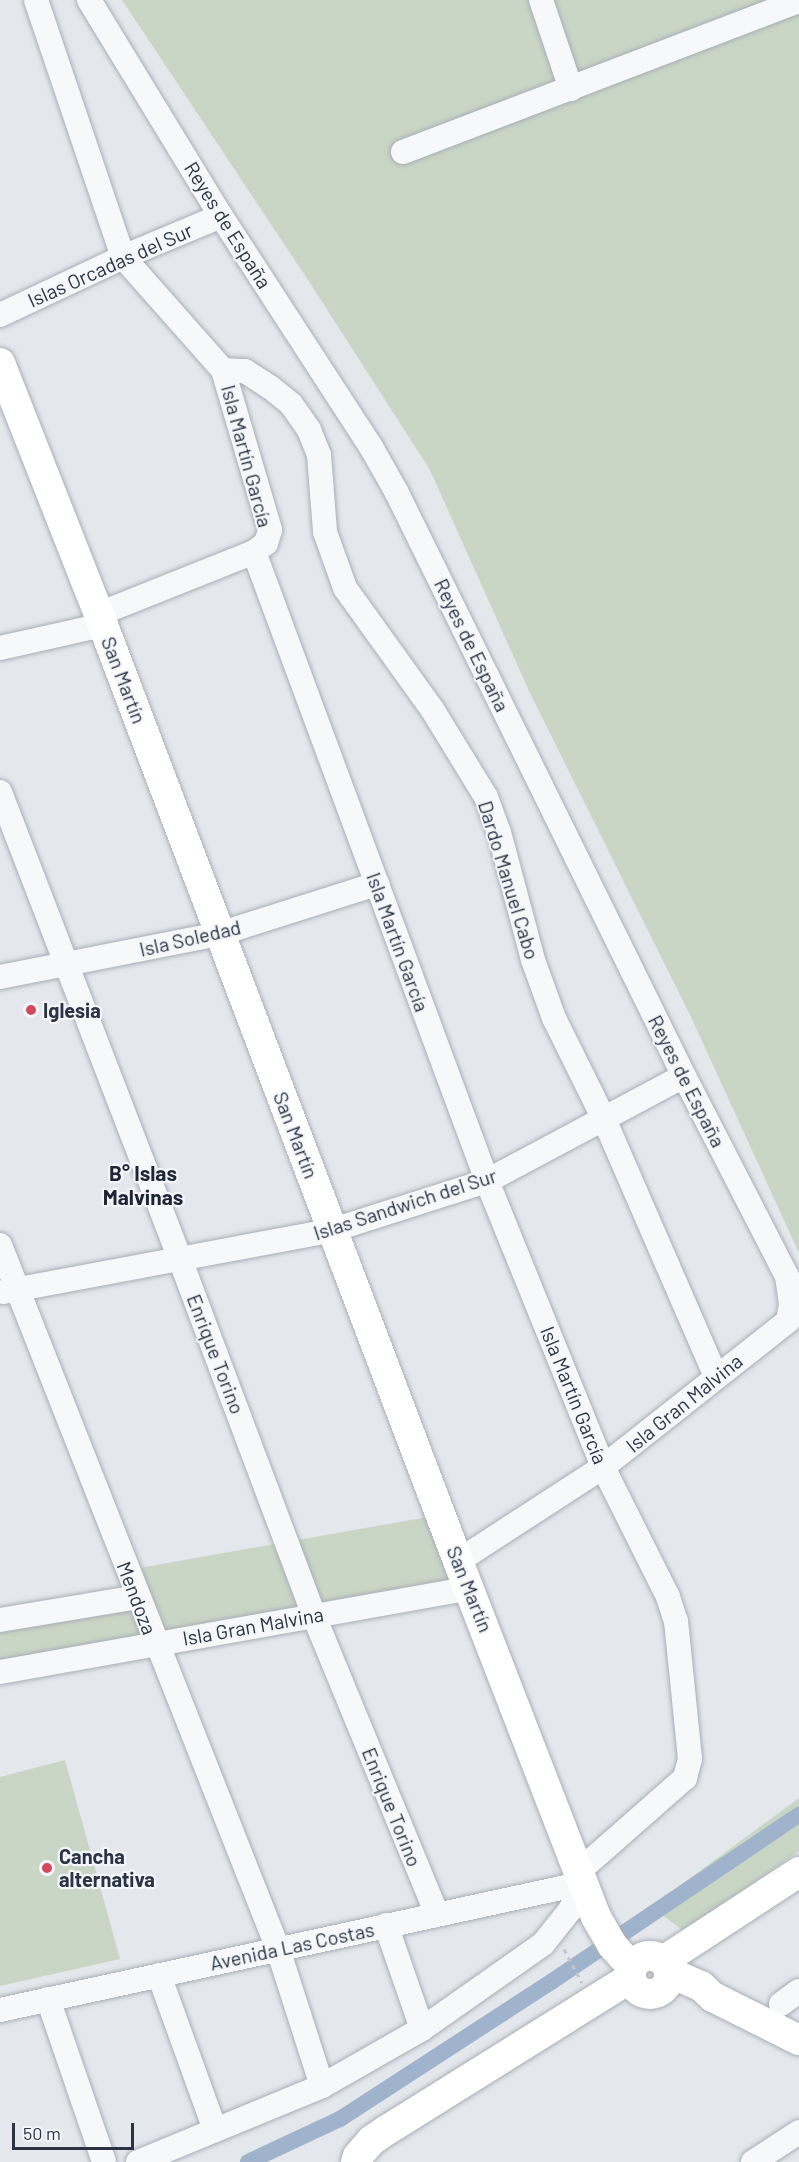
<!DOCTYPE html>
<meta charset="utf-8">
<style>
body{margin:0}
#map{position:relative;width:799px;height:2162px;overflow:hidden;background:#e4e7ec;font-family:Barlow,sans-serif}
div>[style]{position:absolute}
.green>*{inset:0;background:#c9d6c5}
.canal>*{height:16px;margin:-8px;padding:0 8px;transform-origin:8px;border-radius:8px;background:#9fb4cc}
.path>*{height:3px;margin-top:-1.5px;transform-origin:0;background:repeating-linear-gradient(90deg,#c2c5cb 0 4.5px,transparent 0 9px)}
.roads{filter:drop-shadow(0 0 2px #a9aeb7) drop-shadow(0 0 2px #a9aeb7)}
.minor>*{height:24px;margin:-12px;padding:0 12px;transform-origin:12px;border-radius:12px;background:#f7f8fa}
.major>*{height:30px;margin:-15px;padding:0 15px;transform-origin:15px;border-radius:15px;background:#fff}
.major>.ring{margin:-15px;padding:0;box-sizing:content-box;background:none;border:30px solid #fff;border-radius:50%}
.dots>*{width:16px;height:16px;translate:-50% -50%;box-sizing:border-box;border:3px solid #f4f6f9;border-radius:50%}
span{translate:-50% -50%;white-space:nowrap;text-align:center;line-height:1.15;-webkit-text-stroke:4.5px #f4f6f9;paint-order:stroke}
.street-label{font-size:20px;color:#2b3445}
.poi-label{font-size:20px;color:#2b3445;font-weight:700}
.left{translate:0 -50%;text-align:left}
.neighbourhood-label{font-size:21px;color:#1d2536;font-weight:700}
.scale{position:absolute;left:12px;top:2123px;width:122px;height:27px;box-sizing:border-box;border:3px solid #2b3445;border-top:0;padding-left:8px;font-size:18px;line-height:21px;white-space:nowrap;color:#2b3445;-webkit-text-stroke:4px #f4f6f9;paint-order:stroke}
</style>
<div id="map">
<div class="green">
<i style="clip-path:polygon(122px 0,799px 0,799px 1253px,691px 1017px,529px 691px,430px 470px,310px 283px)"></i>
<i style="clip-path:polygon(439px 1515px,469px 1587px,0 1671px,0 1621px,138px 1597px,128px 1570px)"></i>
<i style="clip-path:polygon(65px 1760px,120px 1959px,0 1986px,0 1777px)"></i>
<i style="clip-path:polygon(799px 1798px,799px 1851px,684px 1931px,651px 1907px)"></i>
</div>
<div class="canal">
<i style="left:248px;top:2162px;width:102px;rotate:-25.1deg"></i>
<i style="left:340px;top:2119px;width:252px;rotate:-33deg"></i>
<i style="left:551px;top:1982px;width:299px;rotate:-34deg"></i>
</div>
<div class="path">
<i style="left:564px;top:1949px;width:38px;rotate:62deg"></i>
</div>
<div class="roads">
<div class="minor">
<i style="left:36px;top:0;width:271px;rotate:71.3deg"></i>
<i style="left:123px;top:257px;width:151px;rotate:48.5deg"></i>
<i style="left:223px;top:370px;width:167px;rotate:73.6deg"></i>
<i style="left:270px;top:530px;width:14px;rotate:107deg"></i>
<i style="left:266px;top:543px;width:15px;rotate:143deg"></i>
<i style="left:254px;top:552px;width:671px;rotate:69.67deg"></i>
<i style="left:487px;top:1181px;width:309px;rotate:67.9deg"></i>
<i style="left:603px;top:1467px;width:145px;rotate:63.4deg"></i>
<i style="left:668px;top:1597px;width:25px;rotate:72deg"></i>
<i style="left:676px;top:1621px;width:139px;rotate:84.2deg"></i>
<i style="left:690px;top:1759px;width:20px;rotate:105deg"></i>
<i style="left:685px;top:1778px;width:141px;rotate:138.7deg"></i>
<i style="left:89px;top:0;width:253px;rotate:58.6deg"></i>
<i style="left:221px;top:216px;width:275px;rotate:57deg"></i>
<i style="left:371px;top:447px;width:51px;rotate:60.4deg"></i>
<i style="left:396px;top:491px;width:652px;rotate:63.79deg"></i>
<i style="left:684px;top:1076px;width:225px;rotate:62.8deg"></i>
<i style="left:787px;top:1276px;width:29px;rotate:82deg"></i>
<i style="left:791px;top:1305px;width:16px;rotate:101deg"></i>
<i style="left:788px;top:1321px;width:236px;rotate:141.7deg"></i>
<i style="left:603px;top:1467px;width:173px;rotate:147deg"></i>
<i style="left:541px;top:0;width:94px;rotate:71.4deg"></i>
<i style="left:403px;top:152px;width:424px;rotate:-20.9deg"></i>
<i style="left:0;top:315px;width:136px;rotate:-25.2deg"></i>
<i style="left:123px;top:257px;width:106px;rotate:-22.7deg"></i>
<i style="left:223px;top:370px;width:22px;rotate:3deg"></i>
<i style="left:245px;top:371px;width:30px;rotate:33deg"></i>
<i style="left:270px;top:387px;width:27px;rotate:39deg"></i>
<i style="left:291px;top:404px;width:32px;rotate:55deg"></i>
<i style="left:309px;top:430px;width:27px;rotate:68deg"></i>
<i style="left:319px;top:455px;width:77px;rotate:85.5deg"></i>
<i style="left:325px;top:532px;width:59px;rotate:70.3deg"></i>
<i style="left:345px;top:588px;width:149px;rotate:54.3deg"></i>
<i style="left:432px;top:709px;width:103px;rotate:58.5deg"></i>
<i style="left:486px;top:797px;width:37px;rotate:70deg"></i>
<i style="left:499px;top:832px;width:132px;rotate:75.1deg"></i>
<i style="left:533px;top:960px;width:62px;rotate:70.1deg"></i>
<i style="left:554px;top:1018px;width:113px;rotate:63.7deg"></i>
<i style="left:604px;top:1119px;width:281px;rotate:66.5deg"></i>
<i style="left:99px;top:614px;width:167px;rotate:-21.8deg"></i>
<i style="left:0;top:648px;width:106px;rotate:-12.6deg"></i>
<i style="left:0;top:792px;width:500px;rotate:68.92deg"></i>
<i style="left:180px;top:1259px;width:381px;rotate:69.4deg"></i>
<i style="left:314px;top:1616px;width:322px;rotate:67.6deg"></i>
<i style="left:0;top:977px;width:223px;rotate:-11.1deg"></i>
<i style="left:219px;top:934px;width:166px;rotate:-17.6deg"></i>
<i style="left:0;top:1245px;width:757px;rotate:68.45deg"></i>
<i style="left:278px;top:1949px;width:144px;rotate:72.2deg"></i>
<i style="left:3px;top:1292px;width:336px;rotate:-10.6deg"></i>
<i style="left:333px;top:1230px;width:162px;rotate:-17.7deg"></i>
<i style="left:487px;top:1181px;width:223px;rotate:-28.1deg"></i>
<i style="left:0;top:1620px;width:139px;rotate:-9.5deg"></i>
<i style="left:0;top:1672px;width:477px;rotate:-10.1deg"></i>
<i style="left:386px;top:1925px;width:110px;rotate:70.9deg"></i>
<i style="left:159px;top:1975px;width:165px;rotate:70.1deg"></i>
<i style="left:48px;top:1999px;width:172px;rotate:71deg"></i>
<i style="left:781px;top:2004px;width:22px;rotate:-36deg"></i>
<i style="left:0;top:2010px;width:598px;rotate:-12.27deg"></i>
<i style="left:138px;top:2162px;width:199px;rotate:-22.4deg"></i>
<i style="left:322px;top:2086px;width:115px;rotate:-29.7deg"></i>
<i style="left:422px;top:2029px;width:148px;rotate:-35.1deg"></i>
<i style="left:543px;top:1944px;width:43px;rotate:-51.5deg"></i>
<i style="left:570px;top:1910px;width:30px;rotate:-63deg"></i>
<i style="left:753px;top:2162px;width:55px;rotate:-33.1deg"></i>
</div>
<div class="major">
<i style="left:0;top:363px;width:282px;rotate:68.5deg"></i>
<i style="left:103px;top:625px;width:1001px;rotate:69.23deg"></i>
<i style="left:458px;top:1561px;width:382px;rotate:68.8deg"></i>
<i style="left:596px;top:1917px;width:32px;rotate:60deg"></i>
<i style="left:612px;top:1945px;width:30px;rotate:48deg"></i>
<i class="ring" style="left:631px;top:1956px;width:8px;height:8px"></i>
<i style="left:663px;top:1961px;width:163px;rotate:-33.2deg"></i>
<i style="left:669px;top:1972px;width:35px;rotate:24deg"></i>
<i style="left:701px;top:1986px;width:16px;rotate:43deg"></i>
<i style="left:713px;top:1997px;width:96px;rotate:26.6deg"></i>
<i style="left:356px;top:2162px;width:6px;rotate:-72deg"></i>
<i style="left:358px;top:2156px;width:21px;rotate:-49deg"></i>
<i style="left:372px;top:2140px;width:18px;rotate:-34deg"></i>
<i style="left:387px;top:2130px;width:287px;rotate:-32deg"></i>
</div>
</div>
<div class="dots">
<i style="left:31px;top:1010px;background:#d1495b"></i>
<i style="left:47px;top:1868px;background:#d1495b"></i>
</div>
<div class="street-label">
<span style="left:228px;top:225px;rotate:58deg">Reyes de España</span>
<span style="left:110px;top:265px;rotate:-24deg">Islas Orcadas del Sur</span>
<span style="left:247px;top:456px;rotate:75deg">Isla Martín García</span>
<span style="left:472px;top:645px;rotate:64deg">Reyes de España</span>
<span style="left:124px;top:680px;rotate:69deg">San Martín</span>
<span style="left:509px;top:880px;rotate:73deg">Dardo Manuel Cabo</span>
<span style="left:190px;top:938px;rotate:-13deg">Isla Soledad</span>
<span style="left:398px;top:942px;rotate:70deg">Isla Martín García</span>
<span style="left:687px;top:1081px;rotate:63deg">Reyes de España</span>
<span style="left:296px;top:1135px;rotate:69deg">San Martín</span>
<span style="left:405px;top:1204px;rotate:-18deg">Islas Sandwich del Sur</span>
<span style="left:216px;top:1354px;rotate:69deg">Enrique Torino</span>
<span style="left:574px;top:1395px;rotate:68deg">Isla Martín García</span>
<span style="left:684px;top:1403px;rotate:-39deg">Isla Gran Malvina</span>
<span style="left:470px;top:1589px;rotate:68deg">San Martín</span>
<span style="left:137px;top:1598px;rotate:69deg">Mendoza</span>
<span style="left:253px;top:1626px;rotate:-10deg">Isla Gran Malvina</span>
<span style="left:392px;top:1807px;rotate:68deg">Enrique Torino</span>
<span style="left:292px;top:1946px;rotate:-12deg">Avenida Las Costas</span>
</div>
<div class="poi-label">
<span class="left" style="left:43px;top:1010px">Iglesia</span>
<span class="left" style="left:59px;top:1868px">Cancha<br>alternativa</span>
</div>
<div class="neighbourhood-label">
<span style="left:143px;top:1185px">B° Islas<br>Malvinas</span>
</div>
<div class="scale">50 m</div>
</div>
